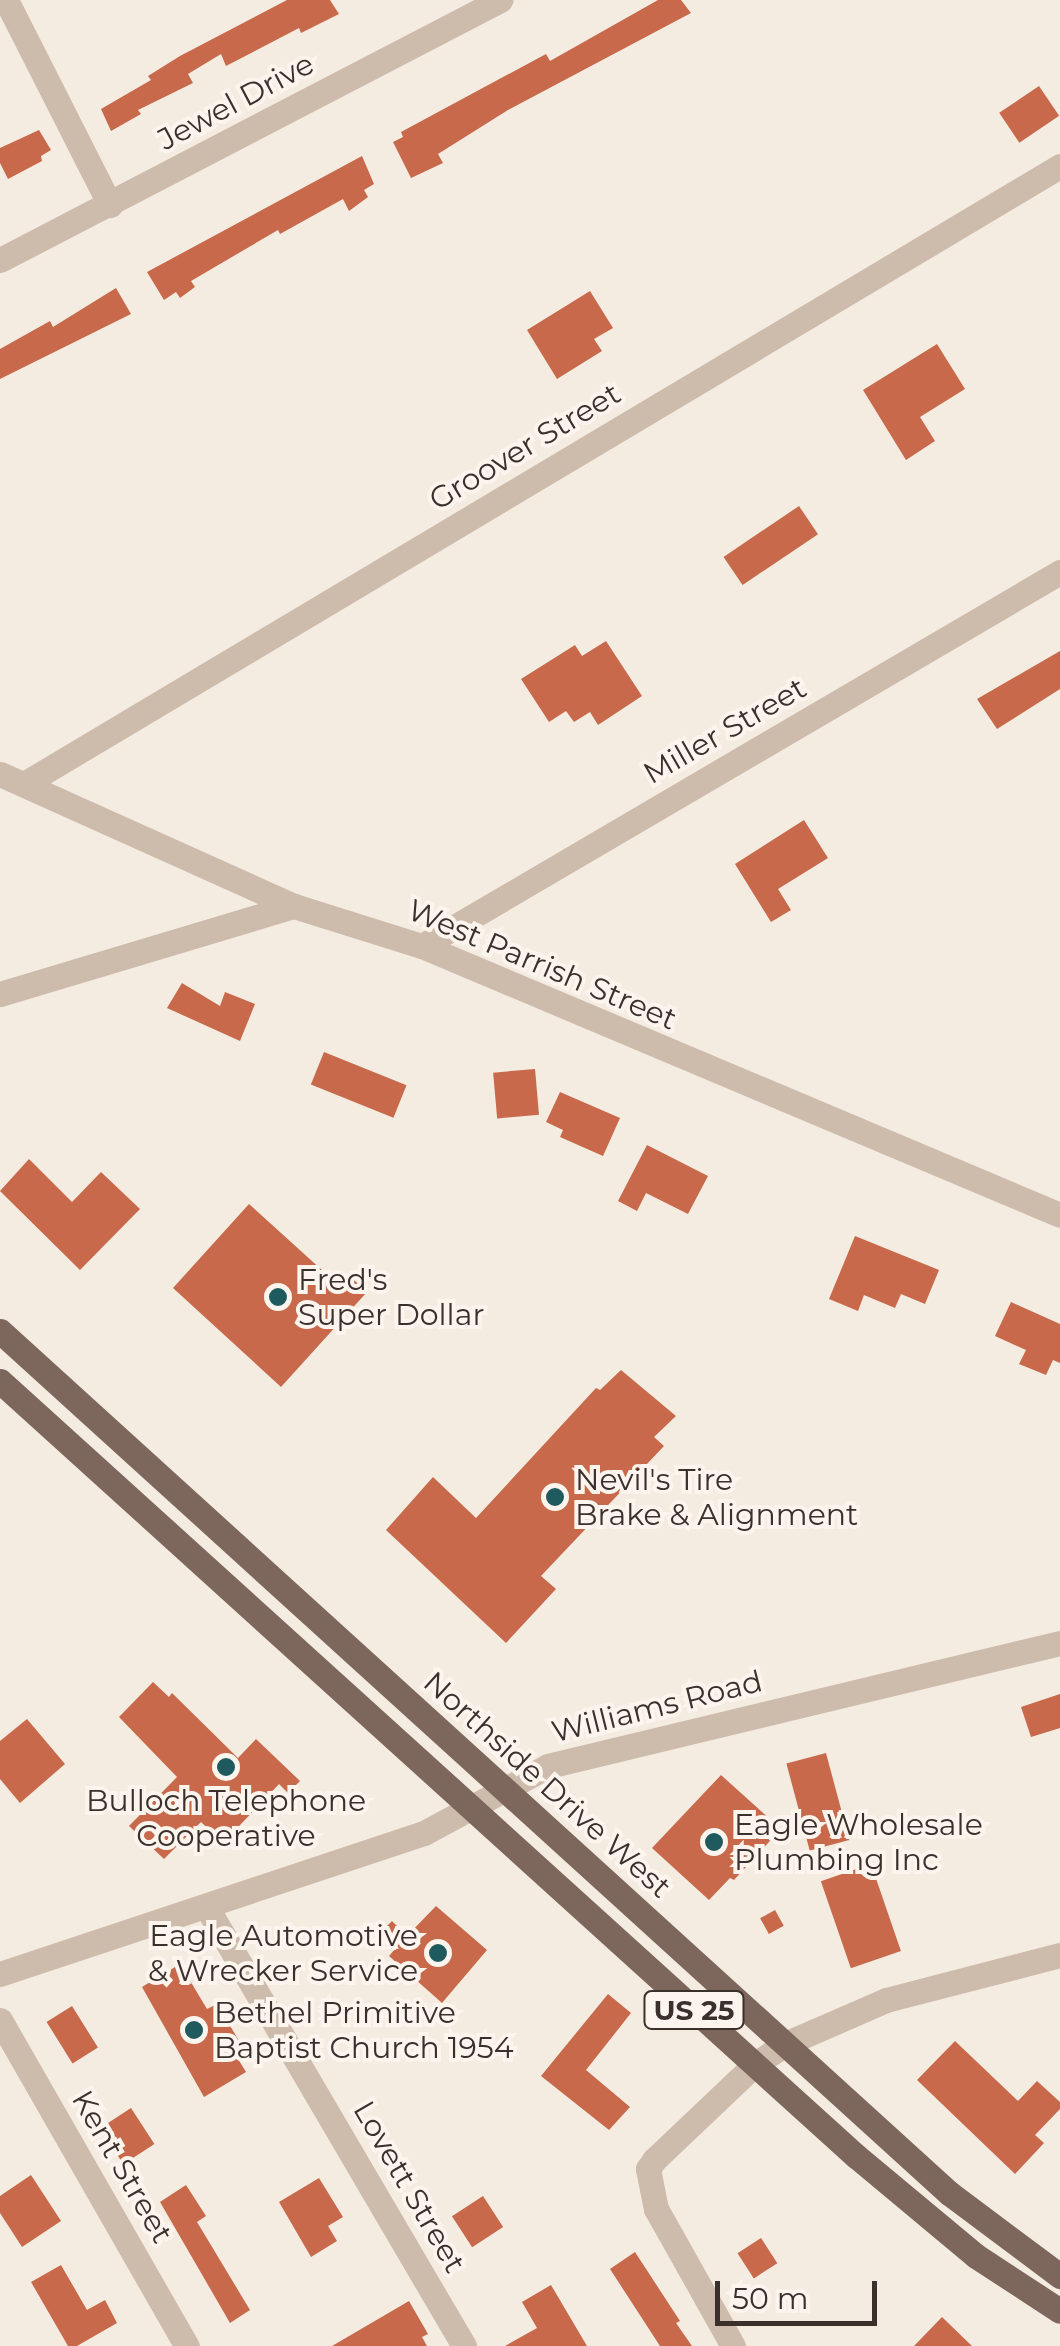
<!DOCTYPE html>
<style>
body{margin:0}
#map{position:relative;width:1060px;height:2346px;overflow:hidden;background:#f4ebe1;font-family:Montserrat,sans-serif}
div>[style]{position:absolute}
.building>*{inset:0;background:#c8694b;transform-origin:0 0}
.minor>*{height:25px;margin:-12.5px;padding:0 12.5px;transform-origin:12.5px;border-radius:12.5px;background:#cdbbac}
.tertiary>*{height:25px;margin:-12.5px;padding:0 12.5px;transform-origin:12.5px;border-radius:12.5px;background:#cdbbac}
.primary>*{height:25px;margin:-12.5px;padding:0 12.5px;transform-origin:12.5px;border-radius:12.5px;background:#7d675c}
.dots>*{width:28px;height:28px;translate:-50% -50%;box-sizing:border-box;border:5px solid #fbf5ee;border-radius:50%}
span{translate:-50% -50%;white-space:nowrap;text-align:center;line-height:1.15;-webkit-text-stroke:8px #fbf5ee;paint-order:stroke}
.shield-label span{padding:2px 8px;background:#fbf5ee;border:2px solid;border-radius:8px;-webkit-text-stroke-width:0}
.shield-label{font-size:28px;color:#3b302b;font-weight:700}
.street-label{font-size:30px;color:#3b302b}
.poi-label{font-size:30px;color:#3b302b}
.left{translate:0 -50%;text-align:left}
.right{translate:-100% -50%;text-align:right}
.scale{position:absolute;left:715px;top:2281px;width:162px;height:45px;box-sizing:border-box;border:5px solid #3b302b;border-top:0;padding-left:12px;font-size:30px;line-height:35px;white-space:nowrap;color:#3b302b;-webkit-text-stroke:8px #fbf5ee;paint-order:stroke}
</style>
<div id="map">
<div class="building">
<i style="clip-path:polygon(287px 0,330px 0,339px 14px,301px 33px,299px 28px,226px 66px,221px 54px,188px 74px,193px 83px,138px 110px,141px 114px,111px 131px,101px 109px,151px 80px,148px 76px,180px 56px)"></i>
<i style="clip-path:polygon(658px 0,681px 0,691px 13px,508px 110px,438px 154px,443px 163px,411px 178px,393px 142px,403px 137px,401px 132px,546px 54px,550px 61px)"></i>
<i style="left:1039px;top:86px;width:36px;height:48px;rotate:56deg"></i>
<i style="clip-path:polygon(39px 130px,51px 150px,41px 156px,42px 161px,8px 179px,0 163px,0 148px)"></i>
<i style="clip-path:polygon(362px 156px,374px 184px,364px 190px,368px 197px,349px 211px,343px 199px,280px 234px,278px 230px,191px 281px,195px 287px,180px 298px,176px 292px,164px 300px,147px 272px)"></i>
<i style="clip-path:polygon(116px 288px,131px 314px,0 379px,0 349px,50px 321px,53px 327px)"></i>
<i style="clip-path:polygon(590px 291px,613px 328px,594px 339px,602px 351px,557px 379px,527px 330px)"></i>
<i style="clip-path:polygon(937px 344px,965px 389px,920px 417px,935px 441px,906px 460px,863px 390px)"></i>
<i style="left:799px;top:506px;width:34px;height:91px;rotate:56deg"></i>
<i style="clip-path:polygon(606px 641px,642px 696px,598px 725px,590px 712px,574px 722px,566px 711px,549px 722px,521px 679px,575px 645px,582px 656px)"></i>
<i style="clip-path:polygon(1060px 651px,1060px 689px,997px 729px,977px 699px)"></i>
<i style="clip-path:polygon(804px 820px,828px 858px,778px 889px,791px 910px,771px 922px,735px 864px)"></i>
<i style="clip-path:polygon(182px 983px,220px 1006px,225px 992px,255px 1004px,240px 1041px,167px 1008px)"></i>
<i style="left:324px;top:1052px;width:89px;height:35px;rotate:22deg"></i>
<i style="left:535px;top:1069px;width:46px;height:42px;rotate:85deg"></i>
<i style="clip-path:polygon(560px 1092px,620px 1118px,603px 1156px,560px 1137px,563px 1130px,546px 1122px)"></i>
<i style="clip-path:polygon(647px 1145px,708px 1176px,688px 1214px,646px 1193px,637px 1211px,618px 1201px)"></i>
<i style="clip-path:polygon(29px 1159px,72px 1202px,101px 1172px,140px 1209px,80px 1270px,0 1191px)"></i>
<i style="clip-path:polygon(249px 1204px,345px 1291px,354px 1280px,367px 1292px,281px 1387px,173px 1288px)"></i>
<i style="clip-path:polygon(855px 1236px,939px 1270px,925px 1304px,901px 1294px,895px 1308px,864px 1295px,858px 1311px,829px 1299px)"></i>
<i style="clip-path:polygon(1011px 1302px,1060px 1324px,1060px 1363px,1053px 1360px,1046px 1375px,1019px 1364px,1026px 1350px,995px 1336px)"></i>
<i style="clip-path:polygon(621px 1370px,676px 1416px,654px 1437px,664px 1446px,541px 1576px,556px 1589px,506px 1643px,386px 1530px,433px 1477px,476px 1518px,596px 1388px,600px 1390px)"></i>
<i style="clip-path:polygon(153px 1682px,169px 1697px,172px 1693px,238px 1758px,256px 1739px,300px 1781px,288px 1793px,279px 1784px,223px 1843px,201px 1822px,164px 1859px,129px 1826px,177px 1777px,119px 1717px)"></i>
<i style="clip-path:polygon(1060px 1694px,1060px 1728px,1031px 1737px,1021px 1707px)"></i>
<i style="clip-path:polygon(27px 1719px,65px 1764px,20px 1803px,0 1779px,0 1741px)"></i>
<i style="left:826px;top:1753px;width:90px;height:41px;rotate:75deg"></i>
<i style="clip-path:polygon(721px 1775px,781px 1829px,734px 1880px,730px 1878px,709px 1900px,652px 1848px)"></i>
<i style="left:871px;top:1864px;width:92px;height:53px;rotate:71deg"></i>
<i style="clip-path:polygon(436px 1906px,487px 1950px,442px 2003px,389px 1956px,395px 1949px,379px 1934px,392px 1921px,407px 1936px)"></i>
<i style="left:775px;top:1910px;width:18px;height:17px;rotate:61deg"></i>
<i style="clip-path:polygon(180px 1964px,207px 2009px,217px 2004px,244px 2049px,235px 2054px,246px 2072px,204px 2097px,142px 1987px)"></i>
<i style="clip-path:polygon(608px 1994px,631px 2013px,586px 2070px,630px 2107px,609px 2130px,541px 2076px)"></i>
<i style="left:72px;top:2006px;width:49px;height:30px;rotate:58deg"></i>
<i style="clip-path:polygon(955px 2041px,1018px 2101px,1037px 2081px,1060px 2102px,1060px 2109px,1035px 2135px,1044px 2143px,1015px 2174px,917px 2080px)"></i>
<i style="left:131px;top:2108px;width:43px;height:37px;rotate:57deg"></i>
<i style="clip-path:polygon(31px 2175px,61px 2221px,22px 2247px,0 2213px,0 2196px)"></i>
<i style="clip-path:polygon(319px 2178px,343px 2217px,328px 2226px,337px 2241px,311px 2257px,279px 2202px)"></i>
<i style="clip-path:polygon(186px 2185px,206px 2216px,197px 2222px,250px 2310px,230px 2323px,160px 2202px)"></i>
<i style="left:483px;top:2196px;width:37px;height:37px;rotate:57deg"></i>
<i style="left:761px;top:2238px;width:30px;height:28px;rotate:57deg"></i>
<i style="clip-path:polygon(635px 2252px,680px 2321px,676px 2323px,692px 2346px,660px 2346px,610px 2269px)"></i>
<i style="clip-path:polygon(61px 2265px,87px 2310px,105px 2300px,117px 2323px,77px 2346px,68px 2346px,31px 2282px)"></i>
<i style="clip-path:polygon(551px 2285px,587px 2346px,505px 2346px,537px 2328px,522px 2302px)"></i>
<i style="clip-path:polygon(409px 2301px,428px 2334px,422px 2337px,427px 2346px,332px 2346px)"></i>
<i style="clip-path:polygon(942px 2317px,972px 2346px,914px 2346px)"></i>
</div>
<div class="minor">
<i style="left:6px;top:0;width:230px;rotate:63.1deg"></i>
<i style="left:0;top:260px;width:564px;rotate:-27.47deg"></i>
<i style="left:24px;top:784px;width:1206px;rotate:-30.82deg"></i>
<i style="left:422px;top:946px;width:740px;rotate:-30.38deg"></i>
<i style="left:0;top:994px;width:307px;rotate:-16.7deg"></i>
<i style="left:206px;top:1906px;width:510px;rotate:59.61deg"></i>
<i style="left:0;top:1974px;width:447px;rotate:-18.4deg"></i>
<i style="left:424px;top:1833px;width:141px;rotate:-28.4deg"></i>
<i style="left:548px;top:1766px;width:527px;rotate:-13.51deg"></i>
<i style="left:0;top:2020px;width:376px;rotate:60.2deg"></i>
<i style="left:733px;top:2346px;width:157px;rotate:-119.3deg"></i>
<i style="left:656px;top:2209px;width:41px;rotate:-101.3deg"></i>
<i style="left:648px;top:2169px;width:11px;rotate:-56deg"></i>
<i style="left:654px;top:2160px;width:138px;rotate:-43.5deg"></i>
<i style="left:754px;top:2065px;width:37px;rotate:-34deg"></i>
<i style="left:785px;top:2044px;width:110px;rotate:-23.5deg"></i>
<i style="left:886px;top:2000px;width:180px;rotate:-14.5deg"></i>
</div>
<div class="tertiary">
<i style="left:0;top:774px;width:322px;rotate:24.2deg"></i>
<i style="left:294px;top:906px;width:134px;rotate:17.4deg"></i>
<i style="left:422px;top:946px;width:692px;rotate:22.86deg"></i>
</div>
<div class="primary">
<i style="left:0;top:1331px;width:1282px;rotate:42.25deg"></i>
<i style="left:949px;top:2193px;width:139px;rotate:36.8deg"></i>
<i style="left:0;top:1381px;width:1155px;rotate:42.16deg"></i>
<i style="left:856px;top:2156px;width:156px;rotate:39.8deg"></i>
<i style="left:976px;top:2256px;width:100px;rotate:33.2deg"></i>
</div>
<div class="dots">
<i style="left:278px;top:1297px;background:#1f5a5e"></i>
<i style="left:555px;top:1497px;background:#1f5a5e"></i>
<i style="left:226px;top:1767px;background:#1f5a5e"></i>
<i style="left:714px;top:1842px;background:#1f5a5e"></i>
<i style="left:438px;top:1953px;background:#1f5a5e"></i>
<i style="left:194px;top:2030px;background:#1f5a5e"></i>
</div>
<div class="shield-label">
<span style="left:694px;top:2010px">US 25</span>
</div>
<div class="street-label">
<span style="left:236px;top:102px;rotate:-28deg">Jewel Drive</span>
<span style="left:525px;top:447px;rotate:-31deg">Groover Street</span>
<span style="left:725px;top:731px;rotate:-30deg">Miller Street</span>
<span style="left:542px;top:965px;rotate:23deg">West Parrish Street</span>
<span style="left:657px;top:1707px;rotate:-14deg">Williams Road</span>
<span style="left:547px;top:1785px;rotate:42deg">Northside Drive West</span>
<span style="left:122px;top:2167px;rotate:60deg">Kent Street</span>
<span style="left:409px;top:2187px;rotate:60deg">Lovett Street</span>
</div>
<div class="poi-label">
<span class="left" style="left:298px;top:1297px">Fred's<br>Super Dollar</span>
<span class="left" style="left:575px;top:1497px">Nevil's Tire<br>Brake &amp; Alignment</span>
<span style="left:226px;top:1818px">Bulloch Telephone<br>Cooperative</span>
<span class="left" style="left:734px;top:1842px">Eagle Wholesale<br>Plumbing Inc</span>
<span class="right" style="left:418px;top:1953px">Eagle Automotive<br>&amp; Wrecker Service</span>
<span class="left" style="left:214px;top:2030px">Bethel Primitive<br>Baptist Church 1954</span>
</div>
<div class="scale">50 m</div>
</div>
